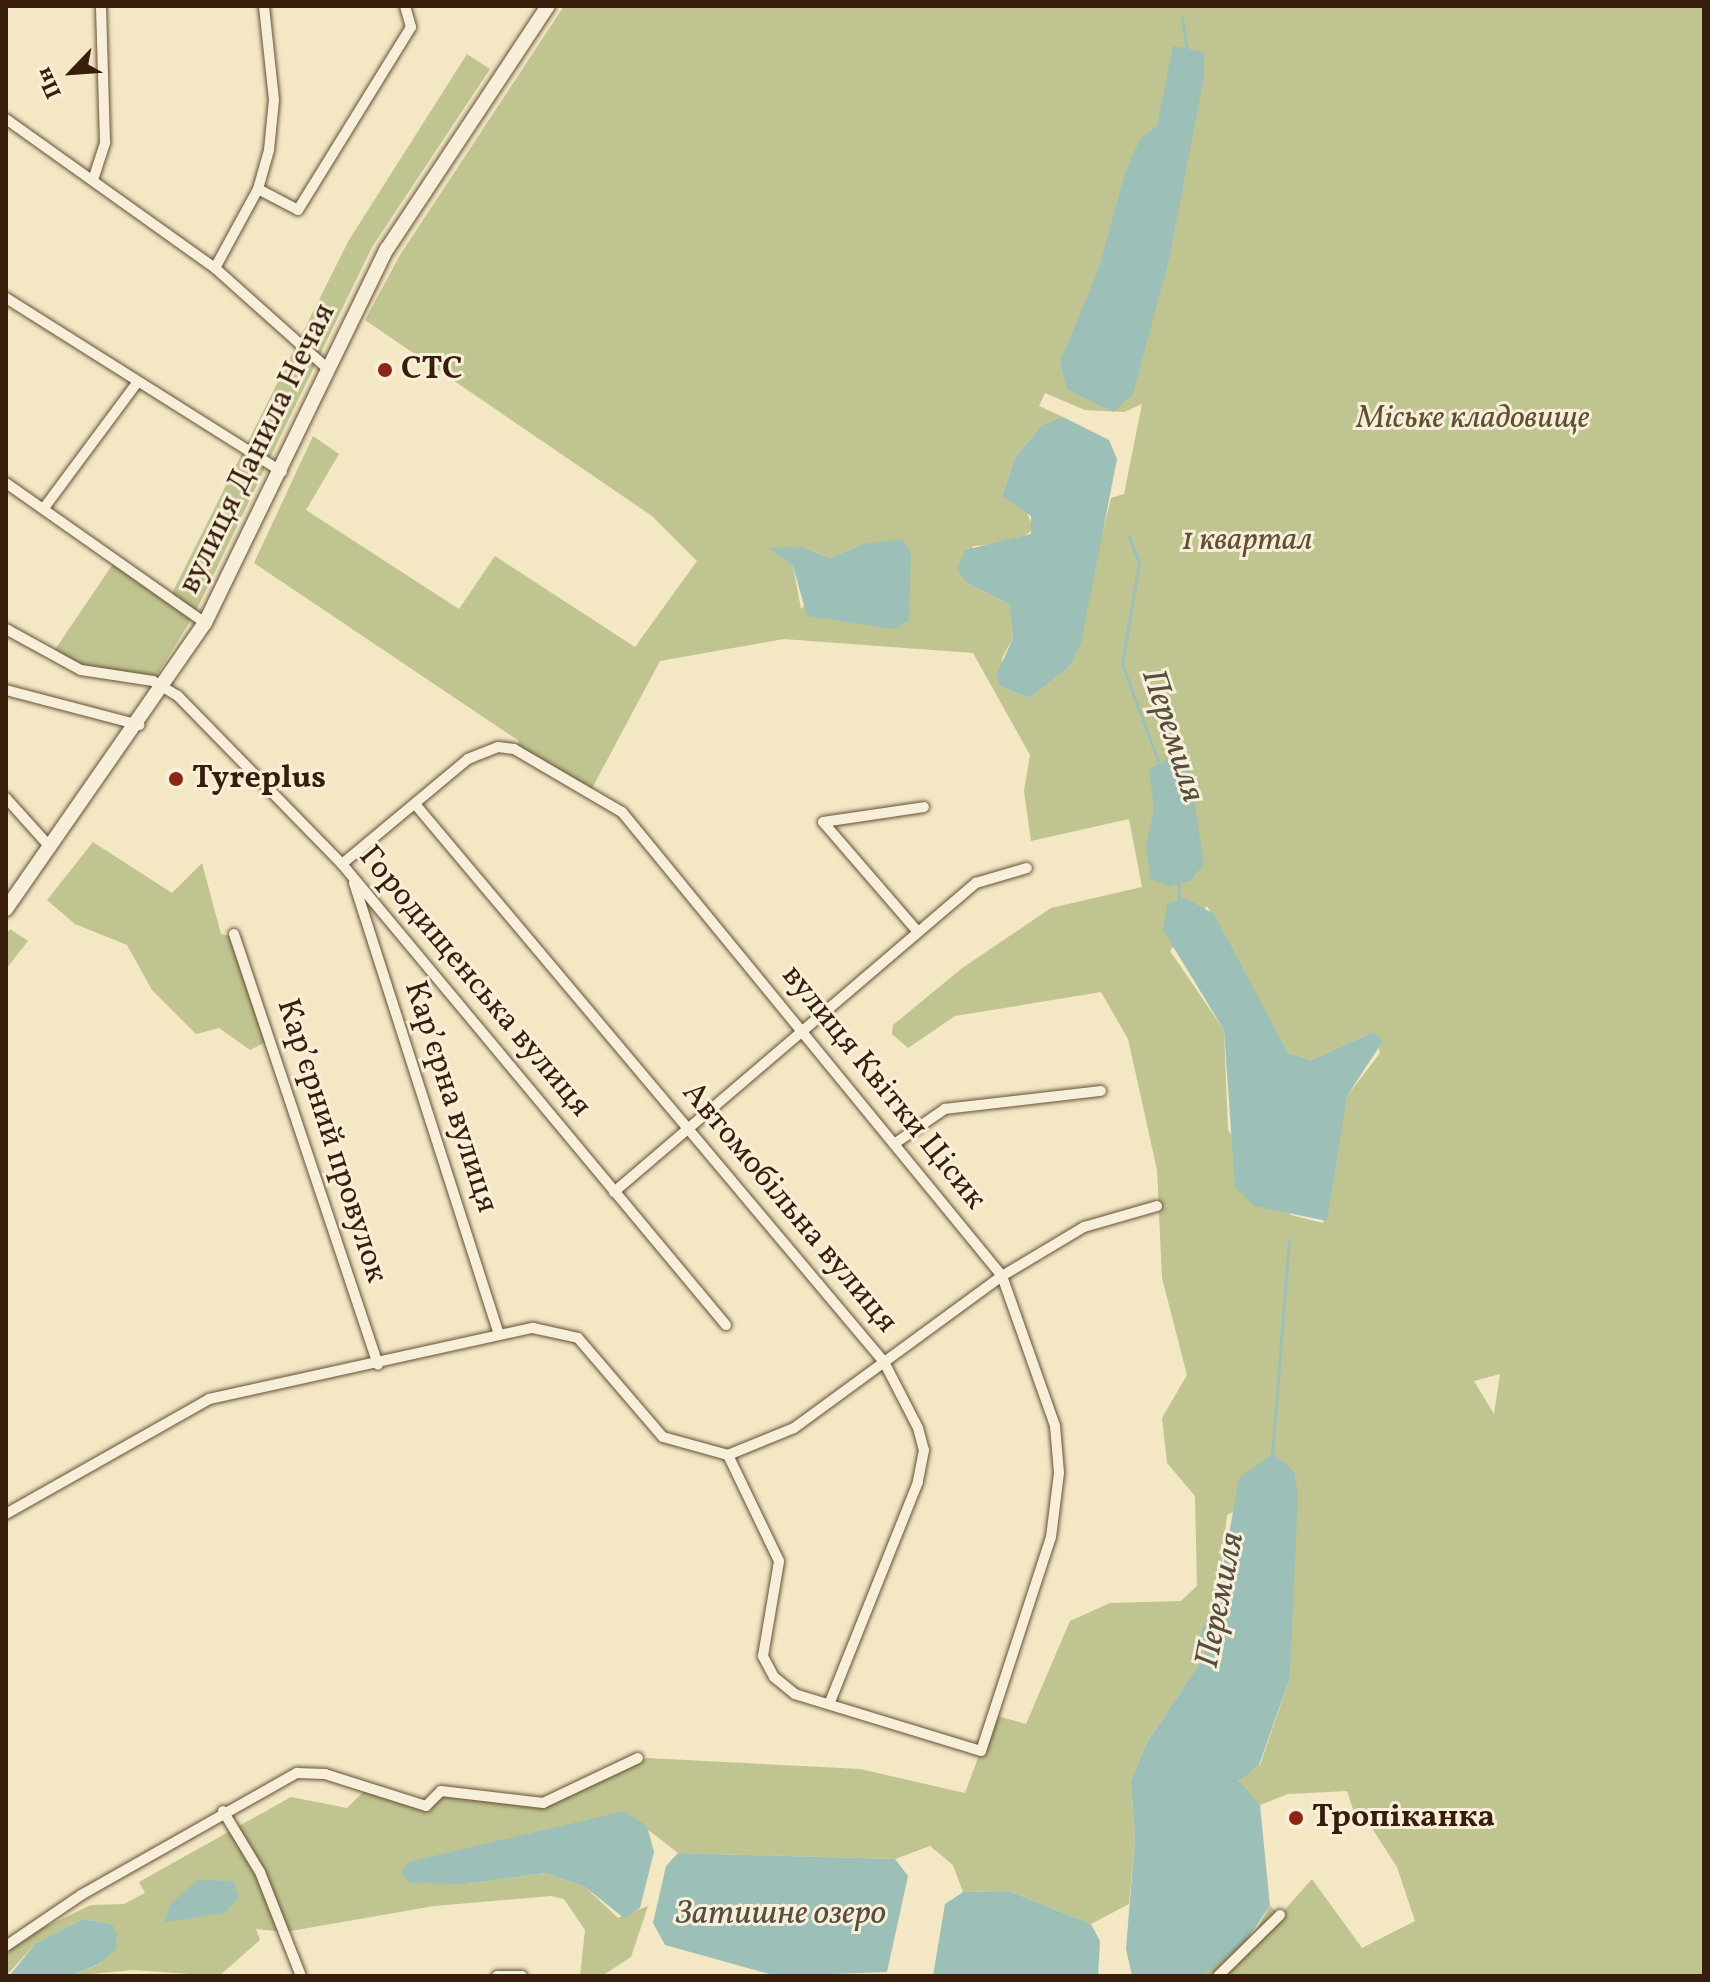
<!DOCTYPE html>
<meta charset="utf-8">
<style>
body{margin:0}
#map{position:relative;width:1710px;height:1982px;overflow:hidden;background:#f3e7c4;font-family:Vollkorn,serif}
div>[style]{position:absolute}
.green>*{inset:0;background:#c0c490}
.water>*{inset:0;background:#9cbfb8}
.stream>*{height:3px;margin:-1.5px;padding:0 1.5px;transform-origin:1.5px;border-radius:1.5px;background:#9cbfb8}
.roads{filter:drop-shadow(0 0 2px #665038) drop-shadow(0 0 2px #665038)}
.street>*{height:10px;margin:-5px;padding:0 5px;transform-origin:5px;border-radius:5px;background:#f7efd9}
.secondary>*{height:14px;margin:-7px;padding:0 7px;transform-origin:7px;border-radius:7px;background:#f7efd9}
.dots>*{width:22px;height:22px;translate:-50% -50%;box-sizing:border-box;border:4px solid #f7efd9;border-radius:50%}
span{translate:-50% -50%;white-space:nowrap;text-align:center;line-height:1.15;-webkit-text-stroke:6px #f7efd9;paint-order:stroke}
.poi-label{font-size:32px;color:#371d0a;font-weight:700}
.left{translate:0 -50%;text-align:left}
.park-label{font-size:32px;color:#604f32;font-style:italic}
.street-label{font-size:32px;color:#371d0a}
.water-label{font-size:34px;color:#554e3e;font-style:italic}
.frame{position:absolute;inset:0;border:8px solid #371d0a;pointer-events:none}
.north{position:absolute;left:32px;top:32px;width:80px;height:80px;-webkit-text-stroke:6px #f7efd9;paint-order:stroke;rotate:245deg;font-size:22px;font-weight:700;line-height:32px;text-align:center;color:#371d0a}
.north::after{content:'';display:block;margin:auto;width:28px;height:36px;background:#371d0a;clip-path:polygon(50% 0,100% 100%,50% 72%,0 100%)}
</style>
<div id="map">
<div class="green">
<i style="clip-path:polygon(evenodd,564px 6px,1704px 6px,1704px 1976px,1202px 1976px,1256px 1930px,1270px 1906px,1280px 1915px,1312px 1879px,1362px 1948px,1415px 1921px,1397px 1867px,1368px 1822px,1359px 1827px,1347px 1791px,1288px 1794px,1260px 1805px,1239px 1785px,1241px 1776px,1260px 1765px,1290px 1677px,1294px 1478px,1227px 1515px,1219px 1590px,1198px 1638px,1205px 1655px,1146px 1744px,1131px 1781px,1135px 1838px,1129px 1904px,1091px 1924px,1009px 1891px,963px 1892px,953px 1865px,930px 1846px,895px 1859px,678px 1853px,624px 1811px,460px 1856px,466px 1884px,545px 1873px,585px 1887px,618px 1918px,648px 1906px,631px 1957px,602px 1976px,580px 1976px,585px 1930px,564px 1899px,551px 1896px,434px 1906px,285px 1932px,256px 1929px,260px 1940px,219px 1976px,133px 1970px,70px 1976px,100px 1964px,117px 1941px,112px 1924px,83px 1919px,36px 1943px,6px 1976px,6px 1956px,16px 1941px,91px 1905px,124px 1904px,145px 1893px,139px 1882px,291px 1797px,347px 1808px,367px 1788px,426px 1806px,441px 1791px,534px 1802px,647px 1758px,860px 1769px,965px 1793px,994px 1715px,1026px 1724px,1070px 1621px,1110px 1603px,1181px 1601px,1197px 1586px,1195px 1496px,1167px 1463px,1162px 1418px,1187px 1375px,1162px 1278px,1157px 1170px,1128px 1039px,1101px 992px,955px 1016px,908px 1048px,892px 1034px,893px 1025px,961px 969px,1051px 908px,1142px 887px,1129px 819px,1031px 841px,1024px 791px,1030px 755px,973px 653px,784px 639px,660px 661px,590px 792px,514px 749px,519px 741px,254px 563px,313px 436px,339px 454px,306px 510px,459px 609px,495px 556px,635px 647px,697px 561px,652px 516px,365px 320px,400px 255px,564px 6px,1045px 393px,1085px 410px,1124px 412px,1142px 404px,1124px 494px,1111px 498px,1069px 667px,1030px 698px,1001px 687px,1002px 658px,1013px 638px,1009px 604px,967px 583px,973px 546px,1015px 543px,1034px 529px,1026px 511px,1002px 496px,1015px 458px,1037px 431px,1063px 417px,1039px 406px,1045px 393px,564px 6px,863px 544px,801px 609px,793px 566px,775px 549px,802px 547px,830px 558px,863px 544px,564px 6px,1207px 906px,1288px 1053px,1311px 1060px,1373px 1032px,1380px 1053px,1347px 1096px,1323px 1223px,1291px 1215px,1228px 1130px,1224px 1030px,1170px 951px,1207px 906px,564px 6px,1500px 1374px,1494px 1414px,1474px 1381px,1500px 1374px)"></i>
<i style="clip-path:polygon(467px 54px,490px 69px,372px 247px,194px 615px,153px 681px,91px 672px,52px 654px,117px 558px,170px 597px,349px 240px)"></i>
<i style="clip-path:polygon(93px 842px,172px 893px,202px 863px,221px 934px,229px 936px,266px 1042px,250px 1050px,219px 1028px,196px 1034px,152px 990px,127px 945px,75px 924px,47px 900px)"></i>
<i style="clip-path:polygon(10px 929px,28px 941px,6px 969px,6px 934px)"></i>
</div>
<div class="water">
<i style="clip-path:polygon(1173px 46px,1204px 52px,1204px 76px,1169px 260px,1133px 394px,1113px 412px,1067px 389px,1060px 362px,1099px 268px,1125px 173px,1140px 139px,1157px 126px)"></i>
<i style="clip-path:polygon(1063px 417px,1109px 440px,1117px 459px,1081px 643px,1069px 667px,1030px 698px,1001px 687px,996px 676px,1013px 638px,1009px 604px,967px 583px,957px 569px,965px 550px,1031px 534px,1031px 516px,1002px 496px,1015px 458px,1041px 426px)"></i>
<i style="clip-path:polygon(902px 539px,911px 553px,909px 620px,895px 629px,807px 616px,793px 566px,768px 548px,802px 547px,830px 558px,863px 544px)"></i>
<i style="clip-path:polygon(1172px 756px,1189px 769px,1204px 864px,1190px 881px,1169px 886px,1150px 879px,1146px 846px,1154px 808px,1149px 769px)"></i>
<i style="clip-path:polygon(1185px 898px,1214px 914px,1288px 1053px,1311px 1060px,1373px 1032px,1383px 1041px,1347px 1096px,1327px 1221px,1254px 1206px,1235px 1187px,1224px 1030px,1163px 930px,1167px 904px)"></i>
<i style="clip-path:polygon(1273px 1454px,1294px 1471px,1298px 1493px,1290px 1677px,1259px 1765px,1239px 1781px,1260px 1805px,1270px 1906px,1244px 1943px,1202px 1976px,1132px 1976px,1126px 1949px,1135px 1838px,1131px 1781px,1146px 1744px,1205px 1655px,1198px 1638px,1219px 1590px,1239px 1478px)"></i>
<i style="clip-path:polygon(624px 1811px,647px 1826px,654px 1852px,640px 1908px,624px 1918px,585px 1887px,545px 1873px,466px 1884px,411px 1883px,401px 1874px,408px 1862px)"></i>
<i style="clip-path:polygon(678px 1853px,895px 1859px,908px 1876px,887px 1972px,777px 1976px,665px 1945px,653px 1923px,666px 1866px)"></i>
<i style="clip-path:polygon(198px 1880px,234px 1881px,239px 1898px,224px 1913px,165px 1922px,170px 1904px)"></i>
<i style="clip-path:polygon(1009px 1891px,1091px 1924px,1100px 1941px,1098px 1976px,933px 1976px,945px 1904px,963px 1892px)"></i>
<i style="clip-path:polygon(83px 1919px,112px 1924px,117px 1934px,116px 1949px,99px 1964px,70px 1976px,9px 1976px,36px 1943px)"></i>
</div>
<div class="stream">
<i style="left:1182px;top:18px;width:32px;rotate:81deg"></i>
<i style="left:1129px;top:536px;width:29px;rotate:70deg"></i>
<i style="left:1139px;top:563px;width:102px;rotate:99.6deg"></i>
<i style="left:1122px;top:664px;width:103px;rotate:69.6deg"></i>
<i style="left:1178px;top:881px;width:20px;rotate:87deg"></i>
<i style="left:1272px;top:1456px;width:216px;rotate:-85.5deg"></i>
</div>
<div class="roads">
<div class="street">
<i style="left:6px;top:119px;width:257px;rotate:35.5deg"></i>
<i style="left:215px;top:268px;width:150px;rotate:41.8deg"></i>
<i style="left:93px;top:180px;width:40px;rotate:-72deg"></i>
<i style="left:105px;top:142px;width:136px;rotate:-91.7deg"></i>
<i style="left:258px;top:189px;width:45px;rotate:27.7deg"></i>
<i style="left:298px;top:210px;width:215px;rotate:-58.3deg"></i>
<i style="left:411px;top:27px;width:22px;rotate:-106deg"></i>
<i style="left:215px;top:268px;width:90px;rotate:-61.4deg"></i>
<i style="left:258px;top:189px;width:41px;rotate:-74.2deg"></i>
<i style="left:269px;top:150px;width:50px;rotate:-84.3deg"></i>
<i style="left:274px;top:100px;width:95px;rotate:-96.1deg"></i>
<i style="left:6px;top:298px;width:326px;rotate:32.2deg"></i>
<i style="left:6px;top:483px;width:243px;rotate:35.1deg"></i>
<i style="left:44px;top:508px;width:154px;rotate:-53.4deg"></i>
<i style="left:6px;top:629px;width:85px;rotate:28.7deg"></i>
<i style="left:81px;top:670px;width:73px;rotate:8.7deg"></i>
<i style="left:153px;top:681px;width:29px;rotate:31deg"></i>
<i style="left:178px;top:696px;width:235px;rotate:45.7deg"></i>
<i style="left:342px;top:864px;width:600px;rotate:50.21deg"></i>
<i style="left:6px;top:690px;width:138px;rotate:14.7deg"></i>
<i style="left:6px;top:798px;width:67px;rotate:48deg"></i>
<i style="left:415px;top:804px;width:729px;rotate:49.95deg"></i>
<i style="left:884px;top:1362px;width:74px;rotate:62.7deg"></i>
<i style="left:918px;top:1428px;width:23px;rotate:75deg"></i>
<i style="left:924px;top:1450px;width:33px;rotate:101deg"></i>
<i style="left:918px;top:1482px;width:239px;rotate:111.8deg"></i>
<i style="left:342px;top:864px;width:164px;rotate:-39.8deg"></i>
<i style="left:468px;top:759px;width:32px;rotate:-22deg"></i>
<i style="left:498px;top:747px;width:16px;rotate:7deg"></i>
<i style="left:514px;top:749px;width:125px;rotate:30.3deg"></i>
<i style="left:622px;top:812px;width:600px;rotate:50.68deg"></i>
<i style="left:1002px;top:1276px;width:159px;rotate:70.5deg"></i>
<i style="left:1055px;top:1426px;width:47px;rotate:85.1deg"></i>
<i style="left:1059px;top:1473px;width:64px;rotate:97.1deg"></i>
<i style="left:1051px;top:1537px;width:225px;rotate:108.1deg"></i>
<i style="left:981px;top:1751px;width:195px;rotate:-163deg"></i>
<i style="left:795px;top:1694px;width:27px;rotate:-141deg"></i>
<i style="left:774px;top:1677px;width:24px;rotate:-118deg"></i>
<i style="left:763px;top:1656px;width:96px;rotate:-80.4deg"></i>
<i style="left:779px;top:1561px;width:118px;rotate:-115.7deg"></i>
<i style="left:354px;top:883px;width:474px;rotate:72.2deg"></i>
<i style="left:918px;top:932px;width:145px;rotate:-130.8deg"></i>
<i style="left:823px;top:822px;width:102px;rotate:-8.4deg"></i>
<i style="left:234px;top:934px;width:454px;rotate:71.5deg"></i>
<i style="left:894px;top:1144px;width:62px;rotate:-34.5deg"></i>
<i style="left:945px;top:1109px;width:157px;rotate:-6.6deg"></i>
<i style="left:614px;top:1192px;width:476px;rotate:-40.5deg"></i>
<i style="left:976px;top:883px;width:53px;rotate:-16.4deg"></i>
<i style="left:6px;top:1514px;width:233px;rotate:-29.5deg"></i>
<i style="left:209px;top:1399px;width:332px;rotate:-12.4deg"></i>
<i style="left:533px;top:1328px;width:46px;rotate:12.5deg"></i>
<i style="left:578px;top:1338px;width:130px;rotate:49.4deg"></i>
<i style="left:663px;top:1437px;width:67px;rotate:15.5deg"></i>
<i style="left:728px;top:1455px;width:71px;rotate:-22.2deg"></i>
<i style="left:794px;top:1428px;width:258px;rotate:-36.2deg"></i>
<i style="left:1002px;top:1276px;width:96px;rotate:-30.9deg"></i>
<i style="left:1084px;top:1227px;width:76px;rotate:-16deg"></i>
<i style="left:223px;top:1811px;width:71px;rotate:58.8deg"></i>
<i style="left:260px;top:1872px;width:112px;rotate:68.5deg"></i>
<i style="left:6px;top:1946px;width:91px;rotate:-34.2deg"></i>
<i style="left:81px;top:1895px;width:248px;rotate:-29.5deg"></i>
<i style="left:297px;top:1773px;width:28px;rotate:2deg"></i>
<i style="left:325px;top:1774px;width:106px;rotate:17.6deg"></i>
<i style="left:426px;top:1806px;width:21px;rotate:-45deg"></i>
<i style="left:441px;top:1791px;width:103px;rotate:6.7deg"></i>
<i style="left:543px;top:1803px;width:105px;rotate:-25.3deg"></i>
<i style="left:497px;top:1976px;width:25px"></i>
<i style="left:1218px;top:1976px;width:87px;rotate:-44.5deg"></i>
</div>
<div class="secondary">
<i style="left:6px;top:909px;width:348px;rotate:-55.2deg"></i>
<i style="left:205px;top:623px;width:416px;rotate:-64.1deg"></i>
<i style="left:387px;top:249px;width:291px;rotate:-56.5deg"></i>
</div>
</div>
<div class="dots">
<i style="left:385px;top:370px;background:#8f2418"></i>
<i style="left:176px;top:779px;background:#8f2418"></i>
<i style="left:1296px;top:1818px;background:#8f2418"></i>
</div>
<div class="poi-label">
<span class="left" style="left:401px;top:370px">СТС</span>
<span class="left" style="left:192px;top:779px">Tyreplus</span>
<span class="left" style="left:1312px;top:1818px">Тропіканка</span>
</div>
<div class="park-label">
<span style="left:1473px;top:419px">Міське кладовище</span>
<span style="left:1247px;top:541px">1 квартал</span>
</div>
<div class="street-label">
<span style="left:258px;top:449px;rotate:-64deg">вулиця Данила Нечая</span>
<span style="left:474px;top:982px;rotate:50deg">Городищенська вулиця</span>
<span style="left:883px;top:1088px;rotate:51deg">вулиця Квітки Цісик</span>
<span style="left:450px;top:1097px;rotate:72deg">Карʼєрна вулиця</span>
<span style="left:331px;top:1141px;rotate:72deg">Карʼєрний провулок</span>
<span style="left:789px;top:1208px;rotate:50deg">Автомобільна вулиця</span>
</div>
<div class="water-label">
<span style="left:1172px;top:736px;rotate:72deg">Перемиля</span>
<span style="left:1221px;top:1600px;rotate:-79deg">Перемиля</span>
<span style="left:781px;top:1915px">Затишне озеро</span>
</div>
<div class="frame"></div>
<div class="north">Пн</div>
</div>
